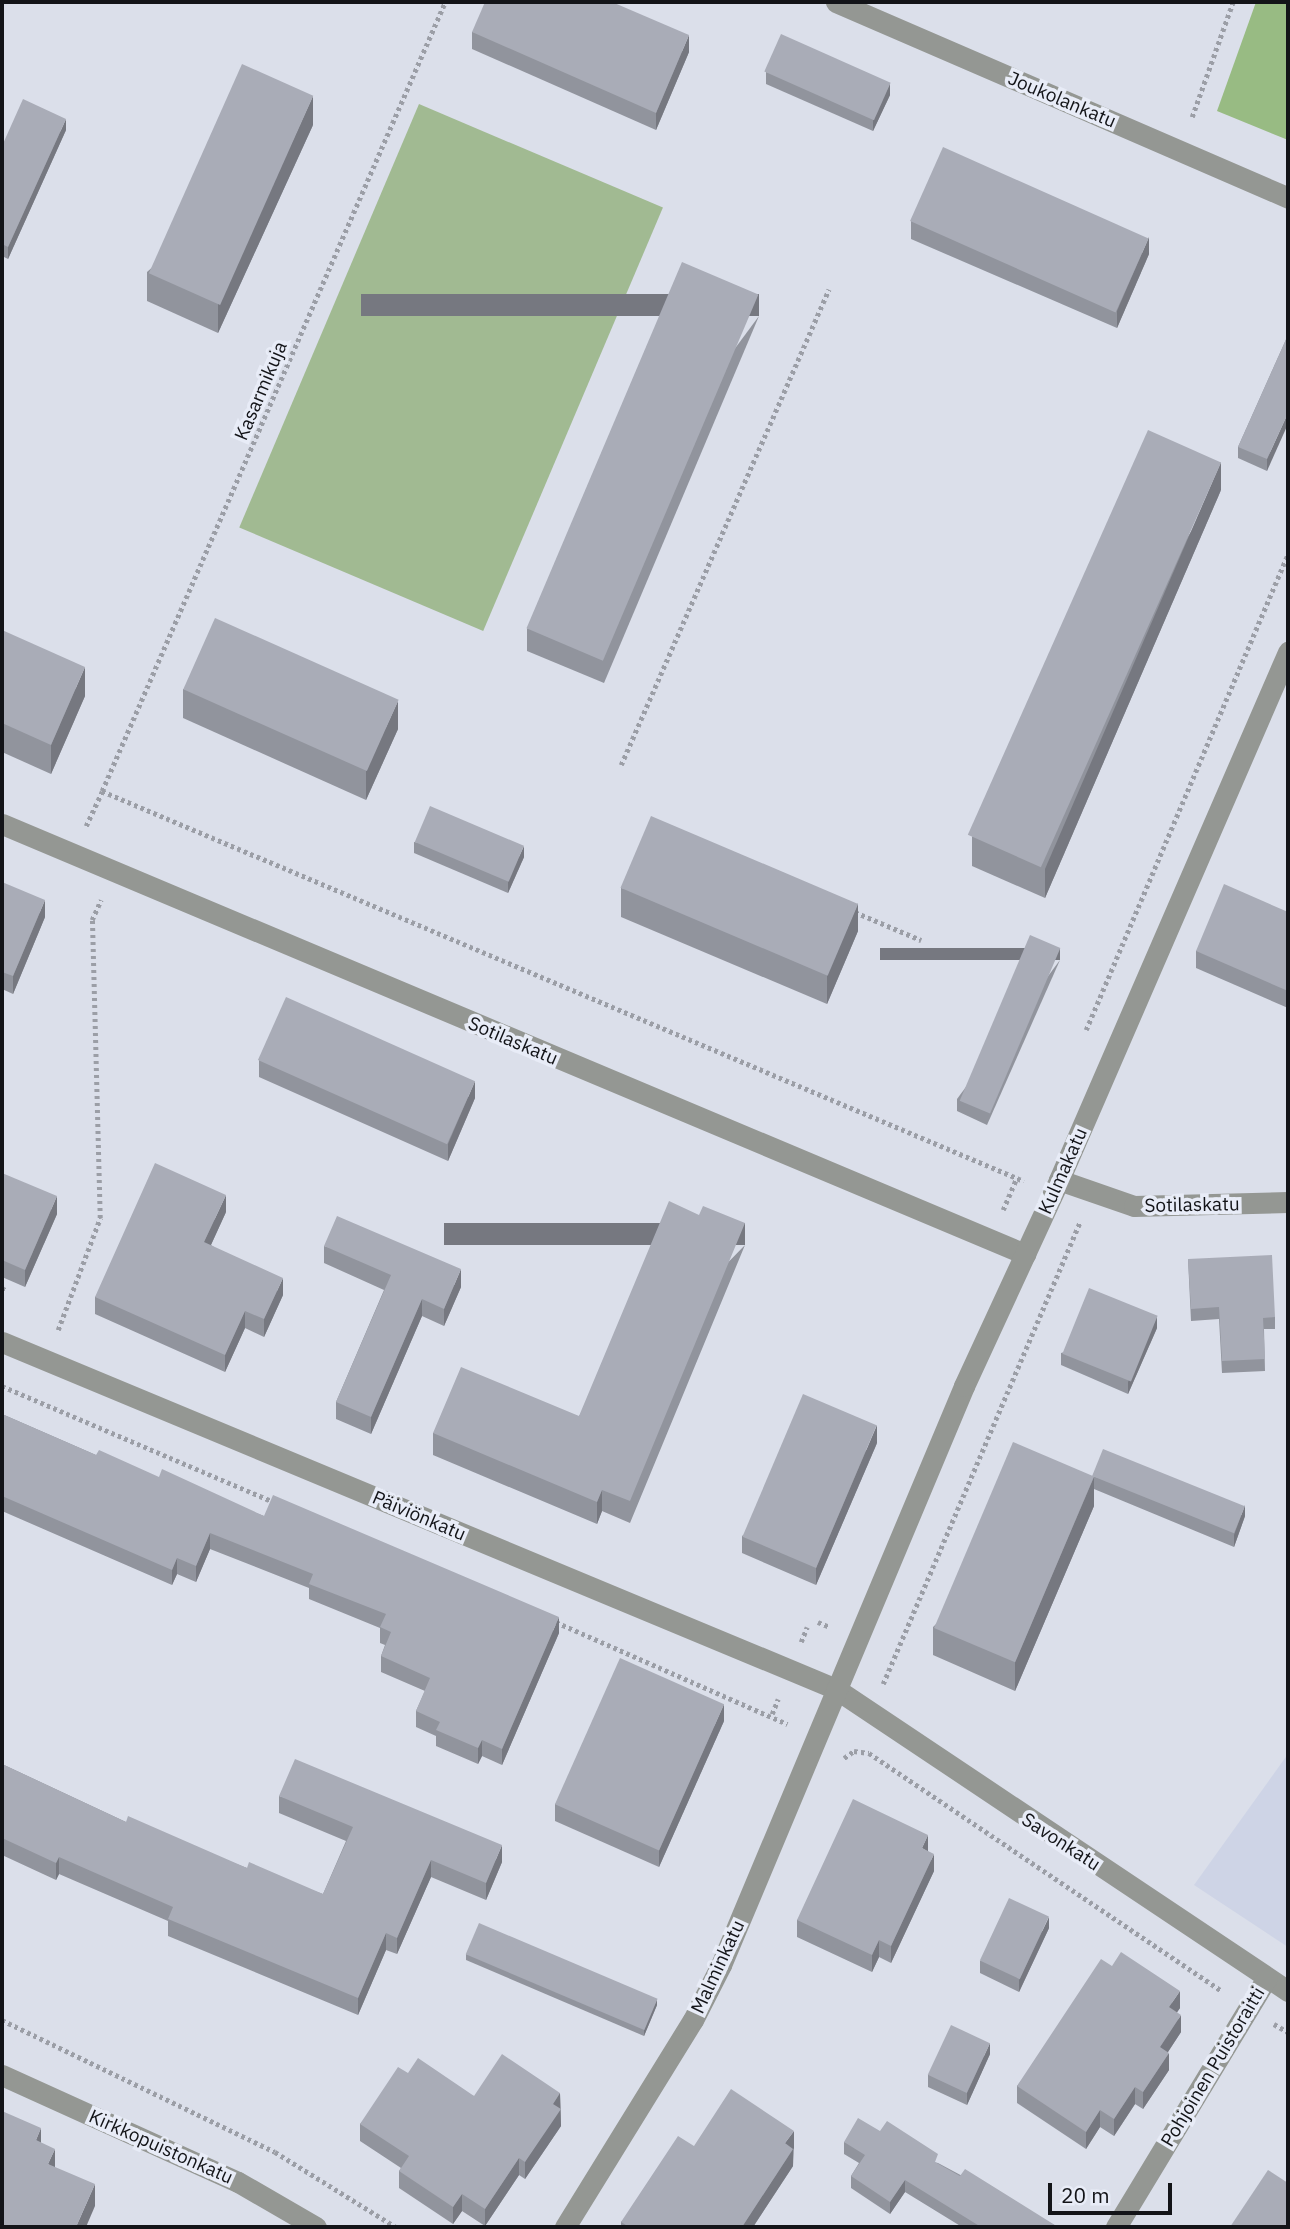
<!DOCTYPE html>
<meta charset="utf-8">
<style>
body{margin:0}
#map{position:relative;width:1290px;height:2229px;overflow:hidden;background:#dbdfea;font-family:"IBM Plex Sans",sans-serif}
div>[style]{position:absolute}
.built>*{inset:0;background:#ced4e6}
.green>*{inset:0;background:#a1ba92;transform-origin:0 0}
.forest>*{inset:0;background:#98bb83}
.path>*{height:4.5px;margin-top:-2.25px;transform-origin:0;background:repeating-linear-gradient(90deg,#9b9ea6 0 3.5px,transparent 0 7px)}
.minor>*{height:21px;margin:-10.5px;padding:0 10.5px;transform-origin:10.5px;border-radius:10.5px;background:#949793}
.wall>*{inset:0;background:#91949d}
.shaded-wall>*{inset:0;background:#767880;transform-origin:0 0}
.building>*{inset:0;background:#a9acb7;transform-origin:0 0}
span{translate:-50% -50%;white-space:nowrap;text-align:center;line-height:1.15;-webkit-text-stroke:7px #e8ecf7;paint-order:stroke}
.street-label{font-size:19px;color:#131418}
.frame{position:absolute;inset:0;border:4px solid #131418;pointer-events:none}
.scale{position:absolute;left:1048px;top:2183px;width:124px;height:32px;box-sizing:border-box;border:4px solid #131418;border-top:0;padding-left:9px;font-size:21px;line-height:24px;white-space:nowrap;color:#131418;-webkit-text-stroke:5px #e8ecf7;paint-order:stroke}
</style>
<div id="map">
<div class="built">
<i style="clip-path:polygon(1288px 1754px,1288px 1947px,1194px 1885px)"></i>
</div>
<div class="green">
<i style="left:419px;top:104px;width:265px;height:460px;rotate:23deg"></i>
</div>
<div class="forest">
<i style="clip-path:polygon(1256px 2px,1288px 2px,1288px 140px,1217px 111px)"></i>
</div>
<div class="path">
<i style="left:1192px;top:117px;width:122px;rotate:-70.4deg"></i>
<i style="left:621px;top:765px;width:519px;rotate:-66.4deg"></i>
<i style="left:102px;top:791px;width:860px;rotate:-66.5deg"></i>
<i style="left:86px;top:826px;width:38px;rotate:-65deg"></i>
<i style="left:102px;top:791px;width:1001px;rotate:22.93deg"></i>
<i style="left:855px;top:912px;width:72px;rotate:23deg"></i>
<i style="left:1086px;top:1030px;width:517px;rotate:-67.01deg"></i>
<i style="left:1003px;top:1210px;width:33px;rotate:-67deg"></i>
<i style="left:2px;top:1288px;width:6px;rotate:31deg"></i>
<i style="left:58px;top:1330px;width:120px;rotate:-69.4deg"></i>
<i style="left:100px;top:1218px;width:298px;rotate:-91.5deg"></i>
<i style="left:92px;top:920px;width:22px;rotate:-66deg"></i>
<i style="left:2px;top:1386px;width:296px;rotate:23.1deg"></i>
<i style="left:556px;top:1622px;width:253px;rotate:23.8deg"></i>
<i style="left:818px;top:1622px;width:13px;rotate:23deg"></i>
<i style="left:801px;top:1642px;width:16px;rotate:-68deg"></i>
<i style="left:883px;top:1684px;width:502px;rotate:-66.91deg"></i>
<i style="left:772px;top:1714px;width:16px;rotate:-68deg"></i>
<i style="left:844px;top:1758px;width:12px;rotate:-35deg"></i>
<i style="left:854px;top:1751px;width:15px;rotate:8deg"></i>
<i style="left:869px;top:1753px;width:426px;rotate:34deg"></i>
<i style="left:2px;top:2020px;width:303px;rotate:25.8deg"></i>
<i style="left:275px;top:2152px;width:142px;rotate:31.8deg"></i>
<i style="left:1274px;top:2024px;width:16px;rotate:30deg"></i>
</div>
<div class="minor">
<i style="left:836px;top:2px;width:493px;rotate:23.4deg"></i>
<i style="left:2px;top:824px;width:1110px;rotate:22.8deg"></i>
<i style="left:1059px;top:1180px;width:79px;rotate:19.1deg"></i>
<i style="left:1134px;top:1206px;width:154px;rotate:-1.5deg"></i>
<i style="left:2px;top:1342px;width:903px;rotate:22.59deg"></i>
<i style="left:836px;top:1689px;width:544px;rotate:33.75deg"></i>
<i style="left:2px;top:2075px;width:259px;rotate:24.4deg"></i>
<i style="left:238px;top:2182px;width:90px;rotate:30deg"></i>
<i style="left:565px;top:2227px;width:243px;rotate:-58.3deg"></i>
<i style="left:693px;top:2020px;width:62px;rotate:-63deg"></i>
<i style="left:721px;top:1965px;width:628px;rotate:-67.23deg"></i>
<i style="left:964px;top:1386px;width:227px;rotate:-65.2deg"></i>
<i style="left:1059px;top:1180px;width:576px;rotate:-66.55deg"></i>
<i style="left:1116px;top:2227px;width:291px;rotate:-58.8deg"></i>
</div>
<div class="wall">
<i style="clip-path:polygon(472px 32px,689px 52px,656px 130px,472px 49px)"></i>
<i style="clip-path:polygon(766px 72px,890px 95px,873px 131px,766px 84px)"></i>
<i style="clip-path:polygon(313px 125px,218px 333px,147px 301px,147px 272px)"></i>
<i style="clip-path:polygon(66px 130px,8px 259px,2px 256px,2px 146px)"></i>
<i style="clip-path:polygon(911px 221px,1149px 254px,1117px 328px,911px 239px)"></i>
<i style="clip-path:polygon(759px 316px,604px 683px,527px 651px,527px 629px)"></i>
<i style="clip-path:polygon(1288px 335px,1267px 471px,1238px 458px,1238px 447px)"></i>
<i style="clip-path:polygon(1221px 490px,1045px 898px,972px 866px,972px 837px)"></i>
<i style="clip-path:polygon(2px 630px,85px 696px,51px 774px,2px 752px)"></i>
<i style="clip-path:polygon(183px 689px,398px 729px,366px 800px,183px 718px)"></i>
<i style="clip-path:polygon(414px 842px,524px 857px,508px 893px,414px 853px)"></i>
<i style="clip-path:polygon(2px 882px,45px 917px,13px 994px,2px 989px)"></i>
<i style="clip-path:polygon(621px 888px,858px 931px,827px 1004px,621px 917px)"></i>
<i style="clip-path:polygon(1288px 912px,1288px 1008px,1196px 968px,1196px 951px)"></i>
<i style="clip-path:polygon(1060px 960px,987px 1125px,957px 1111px,957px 1099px)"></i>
<i style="clip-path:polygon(259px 1060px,475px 1098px,448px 1161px,259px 1077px)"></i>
<i style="clip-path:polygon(2px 1173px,57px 1214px,25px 1287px,2px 1277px)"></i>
<i style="clip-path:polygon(226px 1212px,211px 1245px,283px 1295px,264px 1337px,245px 1328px,225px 1372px,95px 1314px,95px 1297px)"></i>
<i style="clip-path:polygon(745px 1245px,630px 1523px,602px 1511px,597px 1524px,433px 1455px,433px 1433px,579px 1416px)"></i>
<i style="clip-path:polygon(324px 1246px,461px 1287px,444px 1326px,422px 1316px,371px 1434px,336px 1419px,336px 1402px,384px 1290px,324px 1263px)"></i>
<i style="clip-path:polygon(1188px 1259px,1275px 1317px,1275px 1329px,1264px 1329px,1265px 1371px,1222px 1373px,1219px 1319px,1191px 1321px)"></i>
<i style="clip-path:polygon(1157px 1328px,1128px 1394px,1061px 1365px,1061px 1353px)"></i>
<i style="clip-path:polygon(2px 1414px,96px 1455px,264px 1516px,559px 1633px,502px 1765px,482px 1756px,478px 1764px,436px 1746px,436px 1736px,416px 1727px,416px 1711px,425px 1691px,381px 1672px,381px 1656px,385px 1645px,380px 1643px,380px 1628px,309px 1599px,309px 1588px,210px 1549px,196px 1582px,177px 1574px,172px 1585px,2px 1511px)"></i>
<i style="clip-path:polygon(877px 1443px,816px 1585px,742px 1553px,742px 1536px)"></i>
<i style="clip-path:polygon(1092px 1476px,1245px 1516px,1234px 1547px,1094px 1489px,1094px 1506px,1015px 1691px,933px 1655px,933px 1627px)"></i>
<i style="clip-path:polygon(724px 1721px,659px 1867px,555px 1821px,555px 1804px)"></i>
<i style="clip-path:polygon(2px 1764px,126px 1822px,247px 1868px,323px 1894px,346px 1841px,279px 1813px,279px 1796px,502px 1862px,486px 1900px,431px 1877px,397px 1954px,386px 1950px,358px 2015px,168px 1936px,168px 1921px,59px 1874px,56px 1880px,2px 1855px)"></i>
<i style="clip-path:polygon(928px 1851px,934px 1871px,891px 1963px,879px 1957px,872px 1972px,797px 1937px,797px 1920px)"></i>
<i style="clip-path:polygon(1049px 1928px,1019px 1992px,980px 1973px,980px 1961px)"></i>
<i style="clip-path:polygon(466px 1954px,657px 2005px,644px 2036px,466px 1960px)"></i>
<i style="clip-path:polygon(1112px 1966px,1180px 2008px,1177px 2012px,1181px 2032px,1168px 2052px,1169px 2070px,1143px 2109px,1135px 2104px,1114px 2136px,1100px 2127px,1086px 2149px,1017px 2103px,1017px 2086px)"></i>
<i style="clip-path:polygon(990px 2054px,967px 2105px,928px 2087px,928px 2075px)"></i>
<i style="clip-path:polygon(408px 2073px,474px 2096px,560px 2093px,561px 2126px,525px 2179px,519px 2175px,485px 2226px,462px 2211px,453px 2224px,399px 2188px,399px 2171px,401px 2168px,360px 2141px,360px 2124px)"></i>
<i style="clip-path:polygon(844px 2142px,938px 2163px,1058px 2227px,962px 2227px,905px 2192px,890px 2214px,851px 2188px,851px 2176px,859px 2163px,844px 2154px)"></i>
<i style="clip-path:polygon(694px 2146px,794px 2148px,793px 2166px,753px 2227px,621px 2227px,621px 2222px)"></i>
</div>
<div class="shaded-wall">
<i style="clip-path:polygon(689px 35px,689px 52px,656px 130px,656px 113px)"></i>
<i style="clip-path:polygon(890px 83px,890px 95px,873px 131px,873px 119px)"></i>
<i style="clip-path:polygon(313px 96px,313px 125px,218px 333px,218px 304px)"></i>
<i style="clip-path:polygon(66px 119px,66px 130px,8px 259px,8px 247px)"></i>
<i style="clip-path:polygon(1149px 237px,1149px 254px,1117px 328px,1117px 311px)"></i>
<i style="left:759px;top:294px;width:22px;height:398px;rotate:90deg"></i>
<i style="clip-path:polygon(1288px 413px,1288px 424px,1267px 471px,1267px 459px)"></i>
<i style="clip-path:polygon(1221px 462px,1221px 490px,1045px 898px,1045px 869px)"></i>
<i style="clip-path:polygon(85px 667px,85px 696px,51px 774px,51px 745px)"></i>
<i style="clip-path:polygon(398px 701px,398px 729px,366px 800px,366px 771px)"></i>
<i style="clip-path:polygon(524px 846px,524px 857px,508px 893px,508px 881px)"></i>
<i style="clip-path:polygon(45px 900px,45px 917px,13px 994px,13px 976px)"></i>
<i style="clip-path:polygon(858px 903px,858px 931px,827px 1004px,827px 975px)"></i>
<i style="left:1060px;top:948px;width:12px;height:180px;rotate:90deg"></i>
<i style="clip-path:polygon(475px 1081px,475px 1098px,448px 1161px,448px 1144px)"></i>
<i style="clip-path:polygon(226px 1195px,226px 1212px,204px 1260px,204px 1242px)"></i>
<i style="clip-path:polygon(57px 1196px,57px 1214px,25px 1287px,25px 1270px)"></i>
<i style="left:745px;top:1223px;width:22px;height:301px;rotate:90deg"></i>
<i style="clip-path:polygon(461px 1269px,461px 1287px,444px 1326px,444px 1309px)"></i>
<i style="clip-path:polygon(283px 1278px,283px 1295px,264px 1337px,264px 1319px)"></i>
<i style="clip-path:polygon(422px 1299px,422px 1316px,371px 1434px,371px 1417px)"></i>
<i style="clip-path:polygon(245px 1311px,245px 1328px,225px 1372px,225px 1355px)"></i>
<i style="clip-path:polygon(1157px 1316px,1157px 1328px,1128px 1394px,1128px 1382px)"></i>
<i style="clip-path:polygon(877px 1425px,877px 1443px,816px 1585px,816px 1568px)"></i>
<i style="clip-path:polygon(1094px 1477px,1094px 1506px,1015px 1691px,1015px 1662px)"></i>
<i style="clip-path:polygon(602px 1490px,602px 1511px,597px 1524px,597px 1502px)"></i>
<i style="clip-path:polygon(1245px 1505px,1245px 1516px,1234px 1547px,1234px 1535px)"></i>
<i style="clip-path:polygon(210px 1533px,210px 1549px,196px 1582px,196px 1566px)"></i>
<i style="clip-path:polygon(177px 1558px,177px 1574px,172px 1585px,172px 1570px)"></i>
<i style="clip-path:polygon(559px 1617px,559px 1633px,502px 1765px,502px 1749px)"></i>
<i style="clip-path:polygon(724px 1704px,724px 1721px,659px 1867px,659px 1850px)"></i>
<i style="clip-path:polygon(482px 1740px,482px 1756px,478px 1764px,478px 1748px)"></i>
<i style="clip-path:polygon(928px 1835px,928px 1852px,922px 1848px)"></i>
<i style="clip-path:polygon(502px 1845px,502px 1862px,486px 1900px,486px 1883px)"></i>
<i style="clip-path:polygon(934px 1854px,934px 1871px,891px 1963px,891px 1946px)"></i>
<i style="clip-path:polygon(59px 1857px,59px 1874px,56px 1880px,56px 1863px)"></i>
<i style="clip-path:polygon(431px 1860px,431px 1877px,397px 1954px,397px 1938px)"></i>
<i style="clip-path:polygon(1049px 1917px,1049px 1928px,1019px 1992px,1019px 1980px)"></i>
<i style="clip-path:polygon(386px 1933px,386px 1950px,358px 2015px,358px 1998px)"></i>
<i style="clip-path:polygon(879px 1940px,879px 1957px,872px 1972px,872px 1955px)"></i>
<i style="clip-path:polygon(1180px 1991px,1180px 2008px,1169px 2024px,1169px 2007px)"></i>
<i style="clip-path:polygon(657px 1999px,657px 2005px,644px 2036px,644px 2030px)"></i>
<i style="clip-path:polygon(1181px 2015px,1181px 2032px,1160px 2064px,1160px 2047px)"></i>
<i style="clip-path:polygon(990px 2043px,990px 2054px,967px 2105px,967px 2093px)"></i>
<i style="clip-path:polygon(1169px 2053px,1169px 2070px,1143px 2109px,1143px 2092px)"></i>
<i style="clip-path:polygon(1135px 2087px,1135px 2104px,1114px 2136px,1114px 2119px)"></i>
<i style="clip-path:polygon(560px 2093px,561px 2126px,525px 2179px,525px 2162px,553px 2104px)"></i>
<i style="clip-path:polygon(1100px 2110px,1100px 2127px,1086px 2149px,1086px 2132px)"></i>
<i style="clip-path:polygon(41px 2128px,41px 2150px,36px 2140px)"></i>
<i style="clip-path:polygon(794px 2131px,794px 2148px,785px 2160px,785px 2143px)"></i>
<i style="clip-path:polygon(55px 2149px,55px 2170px,48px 2164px)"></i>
<i style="clip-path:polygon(793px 2149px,793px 2166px,753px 2227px,742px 2227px)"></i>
<i style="clip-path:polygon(519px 2158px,519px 2175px,485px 2226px,485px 2209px)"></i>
<i style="clip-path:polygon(905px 2180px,905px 2192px,890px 2214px,890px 2202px)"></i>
<i style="clip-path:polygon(95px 2184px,95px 2206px,86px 2227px,76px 2227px)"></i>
<i style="clip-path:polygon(462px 2194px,462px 2211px,453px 2224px,453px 2207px)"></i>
</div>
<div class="building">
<i style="clip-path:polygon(485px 2px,612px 2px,689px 35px,656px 113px,472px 32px)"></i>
<i style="left:781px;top:34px;width:120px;height:41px;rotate:24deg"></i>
<i style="left:242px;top:64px;width:78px;height:229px;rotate:24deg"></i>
<i style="clip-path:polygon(23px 99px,66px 119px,8px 247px,2px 244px,2px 146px)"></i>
<i style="left:943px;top:147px;width:225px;height:81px;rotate:24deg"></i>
<i style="left:682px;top:262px;width:83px;height:398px;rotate:23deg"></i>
<i style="clip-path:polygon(1288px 335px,1288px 413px,1267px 459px,1238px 447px)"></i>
<i style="left:1148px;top:430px;width:80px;height:443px;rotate:24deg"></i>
<i style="left:215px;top:618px;width:201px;height:78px;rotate:24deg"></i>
<i style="clip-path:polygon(2px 630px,85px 667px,51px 745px,2px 723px)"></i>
<i style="left:430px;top:806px;width:102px;height:39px;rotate:23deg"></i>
<i style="left:651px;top:816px;width:225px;height:78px;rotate:23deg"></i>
<i style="clip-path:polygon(2px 882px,45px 900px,13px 976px,2px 972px)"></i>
<i style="clip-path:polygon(1224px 884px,1288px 912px,1288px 991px,1196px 951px)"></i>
<i style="left:1030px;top:935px;width:33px;height:180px;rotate:23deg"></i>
<i style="left:286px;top:997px;width:207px;height:69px;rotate:24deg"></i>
<i style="clip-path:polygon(155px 1163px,226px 1195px,204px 1242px,283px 1278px,264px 1319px,245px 1311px,225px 1355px,95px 1297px)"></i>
<i style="clip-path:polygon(2px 1173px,57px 1196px,25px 1270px,2px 1260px)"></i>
<i style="clip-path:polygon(669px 1201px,699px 1215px,703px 1206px,745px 1223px,630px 1501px,602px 1490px,597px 1502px,433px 1433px,461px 1367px,579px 1416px)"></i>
<i style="clip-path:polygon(337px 1216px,461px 1269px,444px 1309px,422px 1299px,371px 1417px,336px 1402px,391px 1275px,324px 1246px)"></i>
<i style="clip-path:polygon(1272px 1255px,1275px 1317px,1263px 1318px,1265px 1359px,1222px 1361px,1219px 1307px,1191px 1309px,1188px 1259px)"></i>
<i style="left:1089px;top:1288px;width:74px;height:71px;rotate:22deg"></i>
<i style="left:803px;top:1394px;width:80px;height:155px;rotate:23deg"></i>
<i style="clip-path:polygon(2px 1414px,96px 1455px,99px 1450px,159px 1477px,162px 1469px,264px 1516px,273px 1495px,559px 1617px,502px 1749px,482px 1740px,478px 1748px,436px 1730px,440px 1722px,416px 1711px,430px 1678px,381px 1656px,391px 1632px,380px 1627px,386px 1614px,309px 1584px,313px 1574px,210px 1533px,196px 1566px,177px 1558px,172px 1570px,2px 1496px)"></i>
<i style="left:1013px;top:1442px;width:88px;height:202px;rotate:23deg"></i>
<i style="left:1103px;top:1449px;width:153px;height:29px;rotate:22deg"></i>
<i style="left:620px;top:1658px;width:114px;height:160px;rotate:24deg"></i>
<i style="clip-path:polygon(295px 1759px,502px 1845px,486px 1883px,431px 1860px,397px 1938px,386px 1933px,358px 1998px,168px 1919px,173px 1907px,59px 1857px,56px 1863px,2px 1838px,2px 1764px,126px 1822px,128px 1816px,247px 1868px,249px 1862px,323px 1894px,353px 1827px,279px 1796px)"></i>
<i style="clip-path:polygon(853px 1799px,928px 1835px,922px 1848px,934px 1854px,891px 1946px,879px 1940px,872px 1955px,797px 1920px)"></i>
<i style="left:1009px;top:1898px;width:44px;height:69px;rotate:25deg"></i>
<i style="left:479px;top:1923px;width:194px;height:34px;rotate:23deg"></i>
<i style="clip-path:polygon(1121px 1952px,1180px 1991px,1169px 2007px,1181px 2015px,1160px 2047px,1169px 2053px,1143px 2092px,1135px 2087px,1114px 2119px,1100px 2110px,1086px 2132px,1017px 2086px,1101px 1959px,1112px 1966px)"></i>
<i style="left:951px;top:2025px;width:43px;height:55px;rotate:25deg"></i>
<i style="clip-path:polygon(502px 2054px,560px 2093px,553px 2104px,561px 2109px,525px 2162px,519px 2158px,485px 2209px,462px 2194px,453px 2207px,399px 2171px,409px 2156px,360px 2124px,398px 2067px,408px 2073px,418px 2058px,474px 2096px)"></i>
<i style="clip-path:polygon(731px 2089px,794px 2131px,785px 2143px,793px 2149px,742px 2227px,629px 2227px,621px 2222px,678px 2136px,694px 2146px)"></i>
<i style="clip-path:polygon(2px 2111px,41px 2128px,36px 2140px,55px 2149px,48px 2164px,95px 2184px,76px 2227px,2px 2227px)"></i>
<i style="clip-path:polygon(858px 2118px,880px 2131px,887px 2121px,938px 2154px,935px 2162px,960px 2176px,965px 2169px,1058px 2227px,981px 2227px,905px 2180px,890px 2202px,851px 2176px,865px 2155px,844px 2142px)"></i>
<i style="clip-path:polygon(1268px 2170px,1288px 2183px,1288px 2227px,1230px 2227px)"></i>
</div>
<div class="street-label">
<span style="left:1062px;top:100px;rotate:23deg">Joukolankatu</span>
<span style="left:261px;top:391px;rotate:-67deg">Kasarmikuja</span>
<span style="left:513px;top:1041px;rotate:23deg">Sotilaskatu</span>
<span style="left:1063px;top:1171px;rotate:-66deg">Kulmakatu</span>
<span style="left:1192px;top:1205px;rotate:-1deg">Sotilaskatu</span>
<span style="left:419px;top:1516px;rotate:23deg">Päiviönkatu</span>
<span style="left:1061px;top:1842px;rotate:33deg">Savonkatu</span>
<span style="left:718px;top:1967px;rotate:-65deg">Malminkatu</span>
<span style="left:1213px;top:2067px;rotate:-59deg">Pohjoinen Puistoraitti</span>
<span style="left:161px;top:2147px;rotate:24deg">Kirkkopuistonkatu</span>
</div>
<div class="frame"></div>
<div class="scale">20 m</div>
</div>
